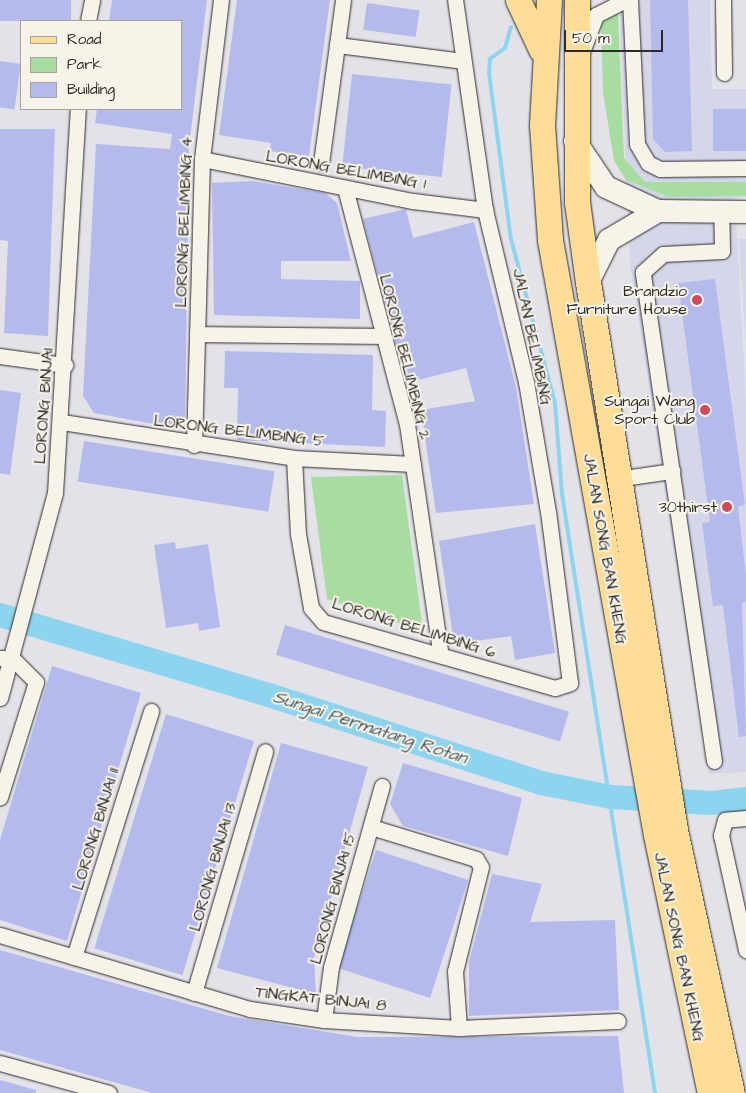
<!DOCTYPE html>
<style>
body{margin:0}
#map{position:relative;width:746px;height:1093px;overflow:hidden;background:#e3e2e9;font-family:"Architects Daughter",sans-serif}
div>[style]{position:absolute}
.built>*{inset:0;background:#d5d6ea}
.green>*{inset:0;background:#a8dda0}
.stream>*{height:4px;margin:-2px;padding:0 2px;transform-origin:2px;border-radius:2px;background:#8dd5ef}
.river>*{height:24px;margin:-12px;padding:0 12px;transform-origin:12px;border-radius:12px;background:#8dd5ef}
.building>*{inset:0;background:#b4baeb;transform-origin:0 0}
.roads{filter:drop-shadow(0 0 1px #2b2b2b) drop-shadow(0 0 1px #2b2b2b)}
.street>*{height:15px;margin:-7.5px;padding:0 7.5px;transform-origin:7.5px;border-radius:7.5px;background:#f7f3e8}
.secondary>*{height:22px;margin:-11px;padding:0 11px;transform-origin:11px;border-radius:11px;background:#f7f3e8}
.primary>*{height:25px;margin:-12.5px;padding:0 12.5px;transform-origin:12.5px;border-radius:12.5px;background:#ffdd96}
.dots>*{width:14px;height:14px;translate:-50% -50%;box-sizing:border-box;border:2px solid #f7f3e8;border-radius:50%}
span{translate:-50% -50%;white-space:nowrap;text-align:center;line-height:1.15;-webkit-text-stroke:4px #f7f3e8;paint-order:stroke}
.street-label{font-size:16px;color:#2b2b2b}
.poi-label{font-size:16px;color:#2b2b2b}
.right{translate:-100% -50%;text-align:right}
.water-label{font-size:18px;color:#44565c;font-style:italic}
.legend{position:absolute;left:20px;top:20px;width:162px;height:90px;box-sizing:border-box;background:#f7f3e8;border:1px solid #a5a39c;margin:0;padding:6px 9px;list-style:none;font-size:15px;color:#2b2b2b}
.legend li{display:flex;align-items:center;gap:10px;height:25px}
.legend b{width:25px;border:1px solid #a5a39c}
.scale{position:absolute;left:564px;top:30px;width:99px;height:22px;box-sizing:border-box;border:2px solid #2b2b2b;border-top:0;padding-left:6px;font-size:15px;line-height:18px;white-space:nowrap;color:#2b2b2b;-webkit-text-stroke:4px #f7f3e8;paint-order:stroke}
</style>
<div id="map">
<div class="built">
<i style="clip-path:polygon(619px 0,710px 0,712px 89px,746px 89px,746px 197px,735px 198px,746px 399px,746px 772px,709px 774px,630px 264px)"></i>
<i style="clip-path:polygon(739px 239px,746px 239px,746px 349px)"></i>
</div>
<div class="green">
<i style="clip-path:polygon(611px 14px,618px 15px,624px 158px,645px 182px,746px 182px,746px 196px,668px 197px,626px 180px,614px 161px,603px 92px,601px 20px)"></i>
<i style="clip-path:polygon(402px 475px,423px 631px,327px 599px,311px 477px)"></i>
</div>
<div class="stream">
<i style="left:511px;top:27px;width:22px;rotate:106deg"></i>
<i style="left:505px;top:48px;width:19px;rotate:144deg"></i>
<i style="left:490px;top:59px;width:14px;rotate:94deg"></i>
<i style="left:489px;top:73px;width:167px;rotate:82.5deg"></i>
<i style="left:511px;top:239px;width:170px;rotate:75deg"></i>
<i style="left:555px;top:403px;width:91px;rotate:85.6deg"></i>
<i style="left:562px;top:494px;width:606px;rotate:81.17deg"></i>
</div>
<div class="river">
<i style="left:0;top:615px;width:281px;rotate:16.6deg"></i>
<i style="left:269px;top:695px;width:286px;rotate:17.9deg"></i>
<i style="left:541px;top:783px;width:71px;rotate:11.3deg"></i>
<i style="left:611px;top:797px;width:101px;rotate:3.4deg"></i>
<i style="left:712px;top:803px;width:34px;rotate:-7deg"></i>
</div>
<div class="building">
<i style="left:0;top:0;width:71px;height:21px"></i>
<i style="clip-path:polygon(112px 0,207px 0,189px 146px,185px 419px,170px 427px,94px 413px,83px 396px,96px 144px,170px 149px,172px 134px,95px 123px,97px 109px,181px 109px,181px 21px,109px 21px)"></i>
<i style="clip-path:polygon(237px 0,330px 0,309px 156px,270px 151px,271px 143px,219px 135px)"></i>
<i style="clip-path:polygon(650px 0,688px 0,692px 151px,665px 152px,653px 139px)"></i>
<i style="left:367px;top:3px;width:53px;height:27px;rotate:8deg"></i>
<i style="left:0;top:61px;width:21px;height:46px;rotate:8deg"></i>
<i style="left:352px;top:74px;width:100px;height:93px;rotate:6deg"></i>
<i style="left:713px;top:109px;width:33px;height:42px"></i>
<i style="clip-path:polygon(0 129px,55px 129px,48px 336px,4px 333px,8px 241px,0 240px)"></i>
<i style="clip-path:polygon(253px 181px,325px 193px,337px 203px,351px 261px,281px 261px,281px 279px,360px 281px,360px 319px,214px 315px,212px 183px)"></i>
<i style="clip-path:polygon(406px 209px,413px 238px,474px 222px,516px 387px,534px 504px,436px 513px,421px 410px,475px 401px,466px 368px,406px 383px,363px 219px)"></i>
<i style="clip-path:polygon(715px 279px,745px 505px,738px 506px,746px 576px,746px 602px,742px 603px,746px 736px,739px 737px,723px 605px,713px 606px,702px 523px,710px 522px,678px 283px)"></i>
<i style="clip-path:polygon(225px 351px,373px 355px,372px 410px,386px 411px,385px 447px,237px 440px,238px 388px,224px 388px)"></i>
<i style="clip-path:polygon(0 390px,21px 393px,10px 475px,0 473px)"></i>
<i style="left:84px;top:441px;width:193px;height:41px;rotate:9deg"></i>
<i style="clip-path:polygon(535px 524px,555px 653px,515px 660px,511px 636px,454px 644px,439px 541px)"></i>
<i style="clip-path:polygon(175px 542px,176px 549px,208px 544px,220px 627px,199px 631px,198px 623px,166px 628px,154px 545px)"></i>
<i style="left:285px;top:625px;width:297px;height:31px;rotate:17deg"></i>
<i style="clip-path:polygon(52px 666px,141px 693px,67px 941px,0 920px,0 840px)"></i>
<i style="left:166px;top:714px;width:92px;height:245px;rotate:17deg"></i>
<i style="clip-path:polygon(281px 743px,368px 767px,314px 958px,316px 994px,217px 968px)"></i>
<i style="clip-path:polygon(403px 763px,522px 798px,508px 856px,403px 826px,390px 804px)"></i>
<i style="left:376px;top:850px;width:97px;height:124px;rotate:18deg"></i>
<i style="clip-path:polygon(492px 874px,542px 884px,530px 922px,615px 920px,619px 1010px,469px 1016px,469px 962px)"></i>
<i style="clip-path:polygon(0 950px,229px 1016px,358px 1037px,618px 1036px,624px 1093px,152px 1093px,0 1050px)"></i>
<i style="clip-path:polygon(0 1080px,36px 1090px,36px 1093px,0 1093px)"></i>
</div>
<div class="roads">
<div class="street">
<i style="left:630px;top:0;width:144px;rotate:87.2deg"></i>
<i style="left:637px;top:144px;width:22px;rotate:60deg"></i>
<i style="left:648px;top:163px;width:13px;rotate:27deg"></i>
<i style="left:660px;top:169px;width:86px;rotate:-0.7deg"></i>
<i style="left:723px;top:0;width:73px;rotate:89.2deg"></i>
<i style="left:88px;top:21px;width:21px;rotate:-79deg"></i>
<i style="left:337px;top:45px;width:127px;rotate:7.2deg"></i>
<i style="left:580px;top:57px;width:45px;rotate:-69.1deg"></i>
<i style="left:596px;top:15px;width:34px;rotate:-27deg"></i>
<i style="left:202px;top:159px;width:215px;rotate:11.3deg"></i>
<i style="left:413px;top:201px;width:73px;rotate:7.1deg"></i>
<i style="left:321px;top:163px;width:164px;rotate:-82.3deg"></i>
<i style="left:345px;top:188px;width:244px;rotate:75.3deg"></i>
<i style="left:407px;top:424px;width:234px;rotate:81.7deg"></i>
<i style="left:197px;top:334px;width:184px;rotate:0.6deg"></i>
<i style="left:0;top:356px;width:66px;rotate:7.9deg"></i>
<i style="left:62px;top:422px;width:235px;rotate:8.8deg"></i>
<i style="left:294px;top:458px;width:119px;rotate:2.9deg"></i>
<i style="left:194px;top:445px;width:286px;rotate:-88.4deg"></i>
<i style="left:202px;top:159px;width:160px;rotate:-83.2deg"></i>
<i style="left:294px;top:458px;width:76px;rotate:87deg"></i>
<i style="left:298px;top:534px;width:75px;rotate:80deg"></i>
<i style="left:311px;top:608px;width:18px;rotate:49deg"></i>
<i style="left:323px;top:622px;width:241px;rotate:15.9deg"></i>
<i style="left:555px;top:688px;width:16px;rotate:-18deg"></i>
<i style="left:570px;top:683px;width:172px;rotate:-97.3deg"></i>
<i style="left:548px;top:512px;width:132px;rotate:-99.6deg"></i>
<i style="left:526px;top:382px;width:177px;rotate:-103.4deg"></i>
<i style="left:485px;top:210px;width:212px;rotate:-98.1deg"></i>
<i style="left:616px;top:479px;width:57px;rotate:-8.1deg"></i>
<i style="left:0;top:658px;width:12px"></i>
<i style="left:12px;top:658px;width:34px;rotate:45deg"></i>
<i style="left:36px;top:682px;width:121px;rotate:107.4deg"></i>
<i style="left:0;top:698px;width:212px;rotate:-75deg"></i>
<i style="left:55px;top:493px;width:385px;rotate:-86.6deg"></i>
<i style="left:714px;top:761px;width:494px;rotate:-98.3deg"></i>
<i style="left:643px;top:272px;width:27px;rotate:-42deg"></i>
<i style="left:663px;top:254px;width:59px;rotate:-2.9deg"></i>
<i style="left:722px;top:251px;width:39px;rotate:-91deg"></i>
<i style="left:746px;top:818px;width:21px;rotate:175deg"></i>
<i style="left:725px;top:820px;width:16px;rotate:105deg"></i>
<i style="left:721px;top:835px;width:118px;rotate:77.7deg"></i>
<i style="left:371px;top:827px;width:110px;rotate:16.9deg"></i>
<i style="left:476px;top:859px;width:9px;rotate:58deg"></i>
<i style="left:481px;top:867px;width:107px;rotate:104deg"></i>
<i style="left:455px;top:971px;width:57px;rotate:86deg"></i>
<i style="left:0;top:935px;width:261px;rotate:16.5deg"></i>
<i style="left:250px;top:1009px;width:75px;rotate:8.5deg"></i>
<i style="left:324px;top:1020px;width:135px;rotate:3.4deg"></i>
<i style="left:459px;top:1028px;width:159px;rotate:-2.5deg"></i>
<i style="left:74px;top:957px;width:258px;rotate:-72.6deg"></i>
<i style="left:194px;top:993px;width:252px;rotate:-73.6deg"></i>
<i style="left:324px;top:1020px;width:53px;rotate:-82.5deg"></i>
<i style="left:331px;top:967px;width:188px;rotate:-74.3deg"></i>
<i style="left:0;top:1063px;width:113px;rotate:15.4deg"></i>
</div>
<div class="secondary">
<i style="left:575px;top:141px;width:55px;rotate:56deg"></i>
<i style="left:606px;top:187px;width:57px;rotate:24.8deg"></i>
<i style="left:658px;top:211px;width:88px;rotate:0.7deg"></i>
<i style="left:588px;top:282px;width:47px;rotate:-63.4deg"></i>
<i style="left:609px;top:240px;width:57px;rotate:-30.6deg"></i>
</div>
<div class="primary">
<i style="left:518px;top:0;width:54px;rotate:64.9deg"></i>
<i style="left:549px;top:0;width:125px;rotate:93.2deg"></i>
<i style="left:542px;top:125px;width:115px;rotate:86deg"></i>
<i style="left:550px;top:240px;width:604px;rotate:79.9deg"></i>
<i style="left:656px;top:835px;width:264px;rotate:78.2deg"></i>
<i style="left:577px;top:0;width:202px;rotate:90deg"></i>
<i style="left:577px;top:202px;width:81px;rotate:82.2deg"></i>
<i style="left:588px;top:282px;width:555px;rotate:80.98deg"></i>
<i style="left:675px;top:830px;width:269px;rotate:77.8deg"></i>
</div>
</div>
<div class="dots">
<i style="left:697px;top:300px;background:#d1495b"></i>
<i style="left:705px;top:410px;background:#d1495b"></i>
<i style="left:727px;top:507px;background:#d1495b"></i>
</div>
<div class="street-label">
<span style="left:346px;top:170px;rotate:10deg">LORONG BELIMBING 1</span>
<span style="left:184px;top:222px;rotate:-88deg">LORONG BELIMBING 4</span>
<span style="left:532px;top:337px;rotate:78deg">JALAN BELIMBING</span>
<span style="left:405px;top:357px;rotate:76deg">LORONG BELIMBING 2</span>
<span style="left:44px;top:406px;rotate:-86deg">LORONG BINJAI</span>
<span style="left:239px;top:431px;rotate:7deg">LORONG BELIMBING 5</span>
<span style="left:605px;top:549px;rotate:80deg">JALAN SONG BAN KHENG</span>
<span style="left:414px;top:628px;rotate:17deg">LORONG BELIMBING 6</span>
<span style="left:96px;top:829px;rotate:-73deg">LORONG BINJAI 11</span>
<span style="left:213px;top:867px;rotate:-74deg">LORONG BINJAI 13</span>
<span style="left:333px;top:898px;rotate:-75deg">LORONG BINJAI 15</span>
<span style="left:679px;top:947px;rotate:78deg">JALAN SONG BAN KHENG</span>
<span style="left:321px;top:999px;rotate:6deg">TINGKAT BINJAI 8</span>
</div>
<div class="poi-label">
<span class="right" style="left:687px;top:300px">Brandzio<br>Furniture House</span>
<span class="right" style="left:695px;top:410px">Sungai Wang<br>Sport Club</span>
<span class="right" style="left:717px;top:507px">30thirst</span>
</div>
<div class="water-label">
<span style="left:370px;top:728px;rotate:18deg">Sungai Permatang Rotan</span>
</div>
<ul class="legend">
<li><b style="height:6px;background:#ffdd96"></b>Road</li>
<li><b style="height:14px;background:#a8dda0"></b>Park</li>
<li><b style="height:14px;background:#b4baeb"></b>Building</li>
</ul>
<div class="scale">50 m</div>
</div>
